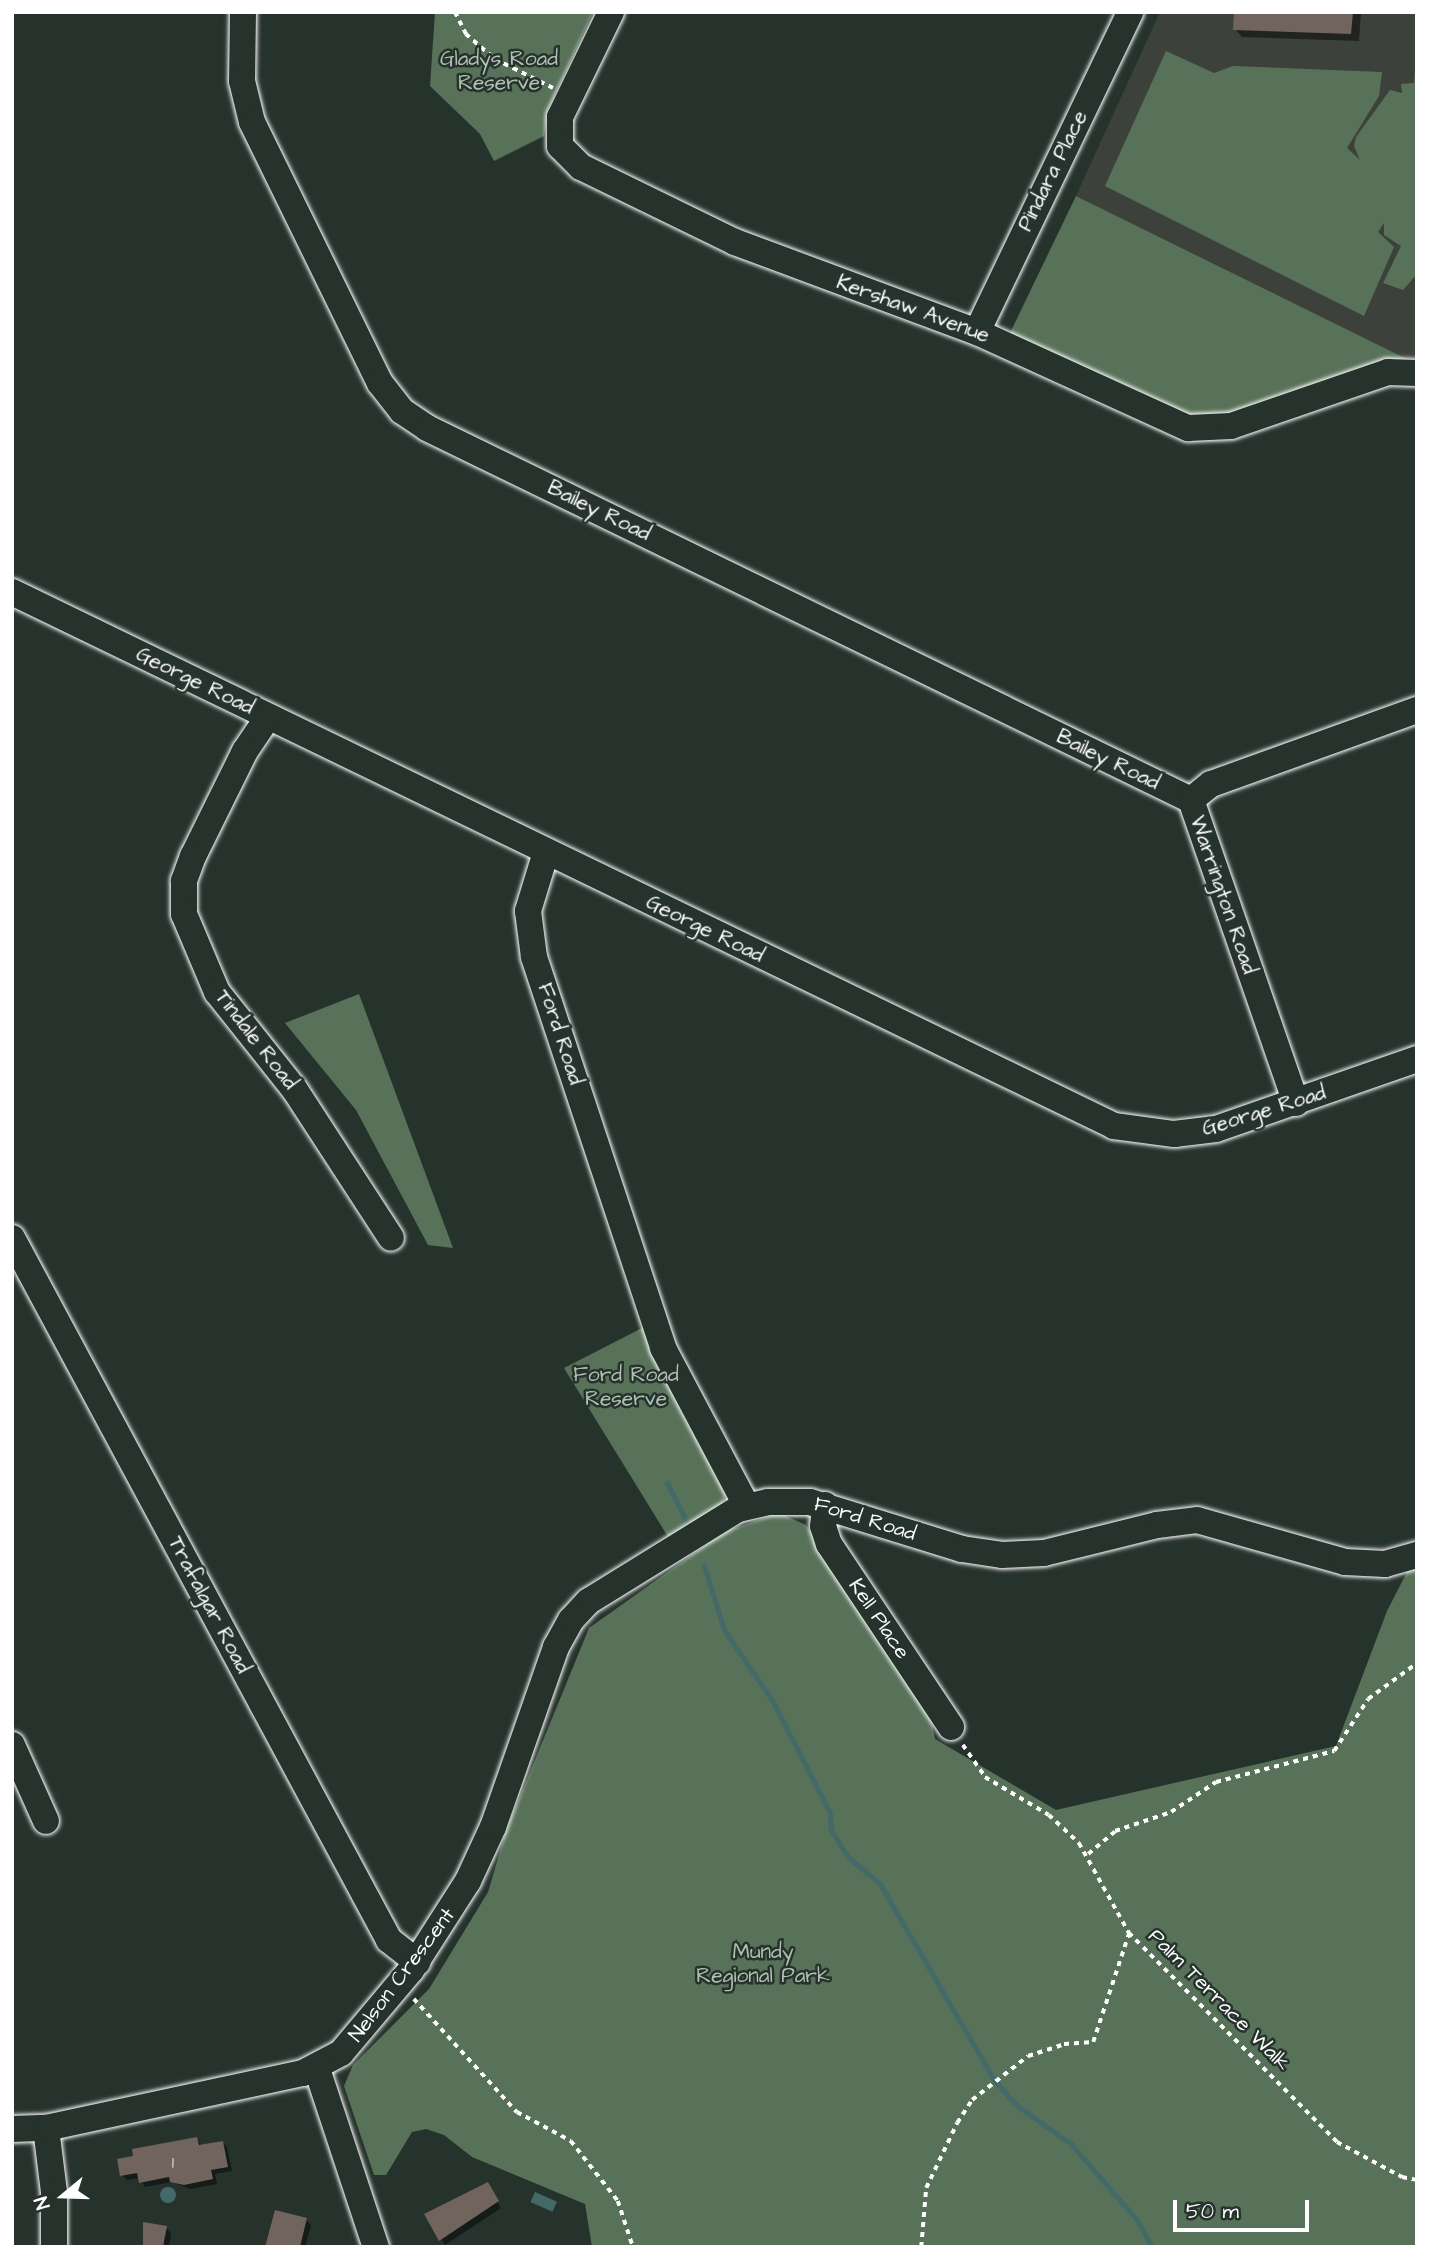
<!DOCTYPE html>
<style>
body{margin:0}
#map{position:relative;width:1429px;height:2259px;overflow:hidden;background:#26332d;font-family:"Architects Daughter",sans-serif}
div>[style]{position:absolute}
.built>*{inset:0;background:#3c423b}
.green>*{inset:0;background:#577258}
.water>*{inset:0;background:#446969;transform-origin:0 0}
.round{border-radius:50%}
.shadow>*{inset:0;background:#0007}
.stream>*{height:5px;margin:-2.5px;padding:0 2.5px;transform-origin:2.5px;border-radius:2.5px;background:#446969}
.building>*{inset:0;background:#70645d}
.path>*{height:3.5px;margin-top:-1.75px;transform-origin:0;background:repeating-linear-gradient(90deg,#fff 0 5px,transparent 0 10px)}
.roads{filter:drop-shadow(0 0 2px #fff) drop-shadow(0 0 2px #fff)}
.minor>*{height:26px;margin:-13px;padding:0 13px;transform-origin:13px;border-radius:13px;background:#26332d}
span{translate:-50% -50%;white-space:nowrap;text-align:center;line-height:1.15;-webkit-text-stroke:5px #26332d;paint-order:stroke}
.number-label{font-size:18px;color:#dbd8d6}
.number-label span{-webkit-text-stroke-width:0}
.park-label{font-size:21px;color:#b3c0b4}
.street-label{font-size:21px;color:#fff}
.frame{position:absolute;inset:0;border:14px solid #fff;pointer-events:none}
.north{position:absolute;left:28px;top:2161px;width:70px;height:70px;-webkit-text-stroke:5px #26332d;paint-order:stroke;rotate:251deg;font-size:19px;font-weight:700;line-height:28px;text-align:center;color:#fff}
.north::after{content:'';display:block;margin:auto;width:24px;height:32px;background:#fff;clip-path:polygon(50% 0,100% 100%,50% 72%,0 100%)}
.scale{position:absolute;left:1173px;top:2200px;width:136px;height:32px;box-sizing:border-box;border:4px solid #fff;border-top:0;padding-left:9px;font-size:21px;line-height:24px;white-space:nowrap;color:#fff;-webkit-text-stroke:5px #26332d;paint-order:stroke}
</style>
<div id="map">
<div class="built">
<i style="clip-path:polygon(1160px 12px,1417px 12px,1417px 364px,1076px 196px)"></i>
</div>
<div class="green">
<i style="clip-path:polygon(435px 12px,593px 12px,548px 109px,544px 136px,494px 161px,480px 134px,430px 86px)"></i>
<i style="clip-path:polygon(1417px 45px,1417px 274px,1403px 290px,1383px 283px,1401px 246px,1384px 235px,1384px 223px,1378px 232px,1394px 247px,1364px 316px,1105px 186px,1166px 51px,1214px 73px,1233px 66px,1382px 72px,1379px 96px,1347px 148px,1360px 160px,1354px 146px,1356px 137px,1390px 90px,1402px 93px,1401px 84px,1414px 83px)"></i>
<i style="clip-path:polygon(1076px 196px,1417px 364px,1206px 430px,1010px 333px)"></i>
<i style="clip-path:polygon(359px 994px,453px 1248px,428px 1245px,356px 1110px,285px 1023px)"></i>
<i style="clip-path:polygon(644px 1327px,727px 1490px,722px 1506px,670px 1540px,564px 1368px)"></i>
<i style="clip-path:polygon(779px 1513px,806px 1525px,909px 1674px,930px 1712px,935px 1739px,1056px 1810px,1336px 1746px,1387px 1611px,1408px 1570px,1417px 1567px,1417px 2247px,592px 2247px,585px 2204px,472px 2157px,444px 2135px,426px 2129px,412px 2132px,386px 2175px,374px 2175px,344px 2086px,353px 2065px,429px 1989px,488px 1892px,506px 1831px,589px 1628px,724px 1532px)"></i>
</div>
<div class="water">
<i class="round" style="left:160px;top:2187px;width:16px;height:16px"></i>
<i style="left:535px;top:2192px;width:24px;height:11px;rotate:24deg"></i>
</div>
<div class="shadow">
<i style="clip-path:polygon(1236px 12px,1361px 12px,1359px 41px,1242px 37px,1235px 29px)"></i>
<i style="clip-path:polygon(197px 2139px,202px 2146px,222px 2142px,227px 2147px,232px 2171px,215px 2174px,217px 2184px,190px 2189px,172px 2182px,145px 2187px,139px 2178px,127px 2180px,122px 2175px)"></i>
<i style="clip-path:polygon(489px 2188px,501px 2208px,445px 2245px,426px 2215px)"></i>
<i style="clip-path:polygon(306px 2220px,311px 2225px,305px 2247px,267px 2247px)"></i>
<i style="clip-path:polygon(145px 2224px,166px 2228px,171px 2233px,169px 2247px,145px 2247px)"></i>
</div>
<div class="stream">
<i style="left:667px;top:1483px;width:53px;rotate:62.9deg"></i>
<i style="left:704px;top:1566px;width:67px;rotate:72.6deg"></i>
<i style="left:724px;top:1630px;width:85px;rotate:55.6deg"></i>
<i style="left:772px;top:1700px;width:127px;rotate:62.8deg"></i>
<i style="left:830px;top:1813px;width:17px;rotate:87deg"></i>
<i style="left:831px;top:1830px;width:32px;rotate:58deg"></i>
<i style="left:848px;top:1857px;width:42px;rotate:40.2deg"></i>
<i style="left:880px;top:1884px;width:227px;rotate:59.8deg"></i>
<i style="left:995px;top:2081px;width:30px;rotate:49deg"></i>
<i style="left:1015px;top:2104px;width:69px;rotate:35.5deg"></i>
<i style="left:1071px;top:2144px;width:101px;rotate:49deg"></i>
<i style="left:1137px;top:2220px;width:31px;rotate:61deg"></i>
</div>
<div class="building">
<i style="clip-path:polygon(1234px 12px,1353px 12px,1351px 34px,1233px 30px)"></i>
<i style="clip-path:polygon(197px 2137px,199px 2145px,223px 2141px,228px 2167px,211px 2170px,213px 2179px,184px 2185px,170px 2182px,169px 2177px,139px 2183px,137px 2173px,120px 2176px,117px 2159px,133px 2156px,132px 2149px)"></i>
<i style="clip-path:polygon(488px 2182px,499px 2201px,439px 2241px,424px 2214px)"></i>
<i style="clip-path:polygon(275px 2210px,307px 2218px,300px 2247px,265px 2247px)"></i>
<i style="clip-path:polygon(143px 2222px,167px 2226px,163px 2247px,143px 2247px)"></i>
</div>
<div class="path">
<i style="left:455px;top:12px;width:25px;rotate:63deg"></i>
<i style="left:466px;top:34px;width:38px;rotate:41deg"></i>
<i style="left:495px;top:59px;width:65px;rotate:26.6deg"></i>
<i style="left:963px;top:1745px;width:39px;rotate:55deg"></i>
<i style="left:985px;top:1777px;width:74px;rotate:30.7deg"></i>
<i style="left:1049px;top:1815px;width:41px;rotate:43deg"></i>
<i style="left:1079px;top:1843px;width:103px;rotate:60.9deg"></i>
<i style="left:1129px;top:1933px;width:295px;rotate:45.1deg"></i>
<i style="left:1337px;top:2142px;width:74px;rotate:28.3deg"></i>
<i style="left:1402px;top:2177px;width:15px;rotate:11deg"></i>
<i style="left:1088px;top:1854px;width:35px;rotate:-40deg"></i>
<i style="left:1115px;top:1831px;width:59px;rotate:-18.7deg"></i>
<i style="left:1171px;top:1812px;width:54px;rotate:-33.7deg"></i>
<i style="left:1216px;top:1782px;width:122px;rotate:-14.7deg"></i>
<i style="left:1334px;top:1751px;width:62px;rotate:-56.8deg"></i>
<i style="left:1368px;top:1699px;width:61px;rotate:-36.3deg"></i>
<i style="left:414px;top:1999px;width:153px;rotate:47.7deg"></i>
<i style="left:517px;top:2112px;width:61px;rotate:28.2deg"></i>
<i style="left:571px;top:2141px;width:76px;rotate:51.9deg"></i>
<i style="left:618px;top:2201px;width:48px;rotate:71.9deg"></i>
<i style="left:921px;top:2247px;width:59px;rotate:-85.2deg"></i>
<i style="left:926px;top:2188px;width:72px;rotate:-64.5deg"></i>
<i style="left:957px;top:2123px;width:27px;rotate:-57deg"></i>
<i style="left:972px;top:2100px;width:71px;rotate:-38.2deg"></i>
<i style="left:1028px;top:2056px;width:38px;rotate:-18deg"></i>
<i style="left:1064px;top:2044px;width:29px;rotate:-4deg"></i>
<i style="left:1093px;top:2042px;width:115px;rotate:-71.7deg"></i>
</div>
<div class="roads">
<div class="minor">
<i style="left:243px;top:12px;width:69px;rotate:90.8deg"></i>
<i style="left:242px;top:81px;width:42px;rotate:76.3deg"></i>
<i style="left:252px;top:122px;width:291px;rotate:63.9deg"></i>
<i style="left:380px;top:383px;width:36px;rotate:52deg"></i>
<i style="left:402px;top:411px;width:30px;rotate:34deg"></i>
<i style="left:427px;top:428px;width:850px;rotate:25.96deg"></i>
<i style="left:611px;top:12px;width:117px;rotate:115.9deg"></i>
<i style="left:560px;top:117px;width:29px;rotate:90deg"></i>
<i style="left:560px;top:146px;width:30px;rotate:45deg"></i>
<i style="left:581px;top:167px;width:171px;rotate:26deg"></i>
<i style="left:735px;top:242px;width:258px;rotate:20.4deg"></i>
<i style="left:977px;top:332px;width:232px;rotate:24.5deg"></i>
<i style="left:1188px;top:428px;width:43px;rotate:-2.7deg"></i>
<i style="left:1231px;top:426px;width:166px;rotate:-19deg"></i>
<i style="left:1388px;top:372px;width:29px;rotate:2deg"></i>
<i style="left:977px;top:332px;width:355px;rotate:-64.4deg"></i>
<i style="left:12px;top:592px;width:1225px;rotate:25.85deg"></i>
<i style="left:1114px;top:1126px;width:61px;rotate:7.6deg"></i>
<i style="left:1174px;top:1134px;width:42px;rotate:-6.8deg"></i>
<i style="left:1216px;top:1129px;width:213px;rotate:-19.2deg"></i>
<i style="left:268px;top:717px;width:41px;rotate:124.1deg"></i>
<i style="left:245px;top:751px;width:117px;rotate:116.3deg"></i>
<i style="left:193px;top:856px;width:27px;rotate:110deg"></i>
<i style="left:184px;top:881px;width:33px;rotate:90deg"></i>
<i style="left:184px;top:914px;width:85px;rotate:67.1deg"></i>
<i style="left:217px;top:992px;width:125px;rotate:51.5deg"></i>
<i style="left:295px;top:1090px;width:176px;rotate:57deg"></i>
<i style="left:546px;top:852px;width:62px;rotate:107deg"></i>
<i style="left:528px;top:911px;width:46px;rotate:82.6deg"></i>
<i style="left:534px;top:957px;width:412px;rotate:71.7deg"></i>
<i style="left:663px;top:1348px;width:178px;rotate:62.1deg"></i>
<i style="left:1296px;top:1103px;width:321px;rotate:-109.1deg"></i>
<i style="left:1191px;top:800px;width:26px;rotate:-39deg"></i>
<i style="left:1211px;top:784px;width:219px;rotate:-19.8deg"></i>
<i style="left:12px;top:1238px;width:797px;rotate:61.76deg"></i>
<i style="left:389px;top:1940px;width:36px;rotate:38deg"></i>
<i style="left:825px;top:1505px;width:21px;rotate:95deg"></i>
<i style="left:823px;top:1526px;width:19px;rotate:72deg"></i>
<i style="left:829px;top:1544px;width:220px;rotate:56.3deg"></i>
<i style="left:12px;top:1745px;width:83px;rotate:65.9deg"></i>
<i style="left:317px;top:2069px;width:188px;rotate:71.7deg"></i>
<i style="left:46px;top:2128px;width:64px;rotate:82.9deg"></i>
<i style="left:54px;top:2192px;width:55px;rotate:90deg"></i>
<i style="left:12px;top:2129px;width:34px;rotate:-2deg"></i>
<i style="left:46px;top:2128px;width:263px;rotate:-12.1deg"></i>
<i style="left:303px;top:2073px;width:43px;rotate:-27.8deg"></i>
<i style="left:341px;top:2053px;width:109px;rotate:-49.9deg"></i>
<i style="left:411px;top:1970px;width:106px;rotate:-57.4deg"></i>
<i style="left:468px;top:1881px;width:60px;rotate:-65.2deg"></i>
<i style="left:493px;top:1827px;width:191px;rotate:-70.7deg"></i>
<i style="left:556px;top:1647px;width:31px;rotate:-61deg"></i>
<i style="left:571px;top:1620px;width:26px;rotate:-47deg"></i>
<i style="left:589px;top:1601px;width:175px;rotate:-31.7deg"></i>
<i style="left:738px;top:1509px;width:31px;rotate:-13deg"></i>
<i style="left:768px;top:1502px;width:42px"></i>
<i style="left:810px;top:1502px;width:159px;rotate:17.2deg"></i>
<i style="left:962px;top:1549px;width:40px;rotate:8.5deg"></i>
<i style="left:1002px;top:1555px;width:42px;rotate:-2.7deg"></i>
<i style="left:1044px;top:1553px;width:116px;rotate:-13.9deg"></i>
<i style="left:1157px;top:1525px;width:40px;rotate:-7.1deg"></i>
<i style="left:1197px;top:1520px;width:154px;rotate:15.8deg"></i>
<i style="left:1345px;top:1562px;width:40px;rotate:2.9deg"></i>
<i style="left:1385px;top:1564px;width:33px;rotate:-16deg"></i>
</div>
</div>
<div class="number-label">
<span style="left:173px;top:2163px">1</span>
</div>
<div class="park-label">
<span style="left:499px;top:71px">Gladys Road<br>Reserve</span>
<span style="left:626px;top:1387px">Ford Road<br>Reserve</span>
<span style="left:763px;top:1964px">Mundy<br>Regional Park</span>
</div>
<div class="street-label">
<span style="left:1053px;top:171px;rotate:-64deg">Pindara Place</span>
<span style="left:913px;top:309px;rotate:20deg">Kershaw Avenue</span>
<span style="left:599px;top:511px;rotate:26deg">Bailey Road</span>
<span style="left:195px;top:681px;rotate:26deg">George Road</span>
<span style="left:1108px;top:760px;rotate:26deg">Bailey Road</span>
<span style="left:1223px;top:895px;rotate:71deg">Warrington Road</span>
<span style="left:705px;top:929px;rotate:26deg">George Road</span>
<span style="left:560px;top:1034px;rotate:72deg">Ford Road</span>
<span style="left:256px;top:1040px;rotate:52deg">Tindale Road</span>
<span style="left:1264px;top:1111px;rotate:-17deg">George Road</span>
<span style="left:865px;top:1519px;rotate:17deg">Ford Road</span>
<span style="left:209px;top:1605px;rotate:62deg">Trafalgar Road</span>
<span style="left:879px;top:1619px;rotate:56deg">Kell Place</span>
<span style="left:402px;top:1975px;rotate:-53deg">Nelson Crescent</span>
<span style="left:1219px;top:2000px;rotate:45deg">Palm Terrace Walk</span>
</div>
<div class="frame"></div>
<div class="north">N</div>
<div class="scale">50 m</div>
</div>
